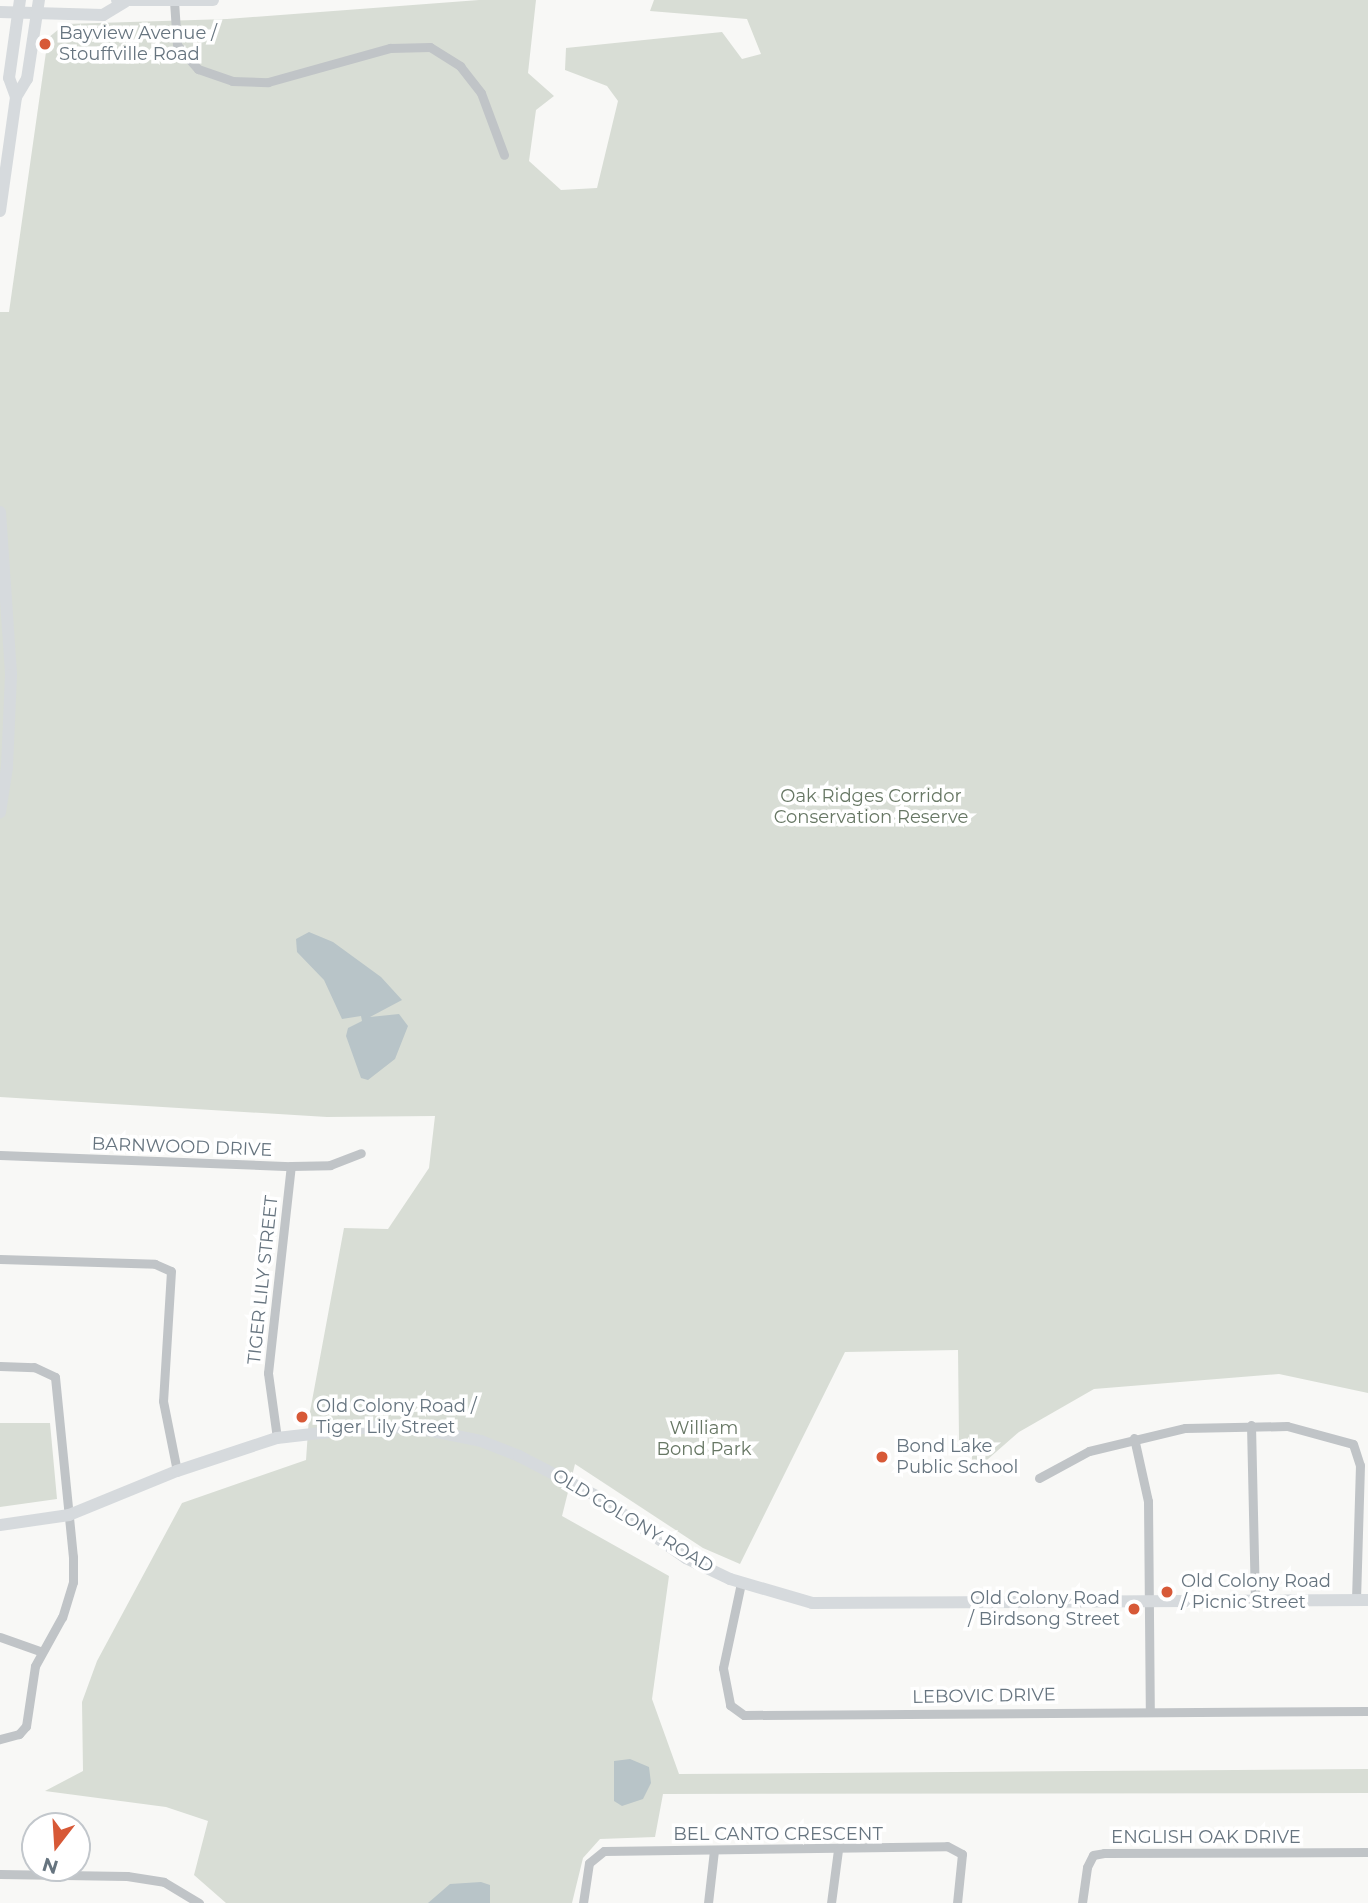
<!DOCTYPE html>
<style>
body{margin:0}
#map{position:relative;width:1368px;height:1903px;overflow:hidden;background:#f8f8f6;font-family:Montserrat,sans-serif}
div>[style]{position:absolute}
.green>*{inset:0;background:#d8ddd5}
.water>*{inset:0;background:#b8c4c8}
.street>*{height:9px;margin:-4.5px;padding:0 4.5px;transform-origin:4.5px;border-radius:4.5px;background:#c0c4c7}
.secondary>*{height:12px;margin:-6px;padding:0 6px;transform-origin:6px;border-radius:6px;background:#d6dadd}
.dots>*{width:19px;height:19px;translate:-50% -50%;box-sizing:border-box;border:4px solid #fff;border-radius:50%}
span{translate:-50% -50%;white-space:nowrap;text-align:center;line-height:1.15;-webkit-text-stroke:7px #fff;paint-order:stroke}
.poi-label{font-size:18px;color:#66747f}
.left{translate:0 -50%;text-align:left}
.right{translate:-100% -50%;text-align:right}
.park-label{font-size:18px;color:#677764}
.street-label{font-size:18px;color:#66747f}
.north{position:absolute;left:21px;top:1812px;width:70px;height:70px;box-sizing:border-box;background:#fff;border:2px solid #c2c7cc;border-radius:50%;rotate:197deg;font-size:19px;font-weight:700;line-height:28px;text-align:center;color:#66747f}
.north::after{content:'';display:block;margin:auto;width:24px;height:32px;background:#d75937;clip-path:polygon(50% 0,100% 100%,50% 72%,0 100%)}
</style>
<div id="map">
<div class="green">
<i style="clip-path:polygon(479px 0,536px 0,528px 73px,554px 96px,536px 110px,529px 161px,561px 190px,597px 188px,618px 101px,607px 86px,565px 70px,566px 48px,722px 32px,742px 59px,761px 54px,747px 19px,650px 11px,654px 0,1368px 0,1368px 1393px,1279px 1374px,1094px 1389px,1019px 1432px,972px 1473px,972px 1440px,959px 1440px,958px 1350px,845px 1352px,740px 1564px,703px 1548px,575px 1464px,562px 1516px,669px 1576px,652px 1699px,679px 1774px,1368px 1769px,1368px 1793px,663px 1794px,655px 1837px,600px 1839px,583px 1858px,572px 1903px,226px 1903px,194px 1875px,208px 1821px,166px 1807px,45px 1791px,83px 1771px,82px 1702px,97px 1661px,182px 1503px,306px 1460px,309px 1417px,344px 1228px,388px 1229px,429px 1168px,435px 1116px,327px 1117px,0 1097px,0 312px,9px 312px,48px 38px,65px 24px,227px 19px)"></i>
<i style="clip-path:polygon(0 1423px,50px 1423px,57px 1499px,0 1507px)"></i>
</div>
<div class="water">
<i style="clip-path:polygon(309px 932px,333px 942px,381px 977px,402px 1000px,370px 1017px,399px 1014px,408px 1026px,395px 1059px,368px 1080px,361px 1078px,346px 1036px,348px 1028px,362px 1021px,361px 1016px,342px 1019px,324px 980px,297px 952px,296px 939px)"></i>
<i style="clip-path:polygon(630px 1759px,649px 1767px,651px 1783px,643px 1799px,622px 1806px,614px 1801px,614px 1761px)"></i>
<i style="clip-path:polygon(481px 1882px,490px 1885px,490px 1903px,428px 1903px,450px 1884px)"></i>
</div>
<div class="street">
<i style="left:174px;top:1px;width:44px;rotate:86.1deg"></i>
<i style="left:177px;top:45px;width:32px;rotate:49deg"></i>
<i style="left:198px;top:69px;width:36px;rotate:19deg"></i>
<i style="left:232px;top:81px;width:36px;rotate:2deg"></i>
<i style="left:268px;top:82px;width:127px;rotate:-15.6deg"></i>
<i style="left:390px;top:48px;width:40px;rotate:-1.4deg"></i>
<i style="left:430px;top:47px;width:36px;rotate:32deg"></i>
<i style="left:460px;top:66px;width:34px;rotate:52deg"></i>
<i style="left:481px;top:93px;width:66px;rotate:69.6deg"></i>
<i style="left:0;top:1155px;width:291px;rotate:2.2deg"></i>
<i style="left:291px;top:1166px;width:39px;rotate:-1deg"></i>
<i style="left:330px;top:1165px;width:33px;rotate:-21deg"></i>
<i style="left:0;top:1259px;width:155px;rotate:1.8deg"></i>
<i style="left:155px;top:1264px;width:17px;rotate:24deg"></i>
<i style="left:171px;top:1271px;width:130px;rotate:93.5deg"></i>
<i style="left:163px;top:1401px;width:71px;rotate:78.7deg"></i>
<i style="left:0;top:1366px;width:34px;rotate:2deg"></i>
<i style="left:34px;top:1367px;width:23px;rotate:25deg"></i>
<i style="left:55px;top:1377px;width:181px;rotate:84.3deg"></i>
<i style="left:73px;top:1557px;width:25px;rotate:90deg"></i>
<i style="left:73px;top:1582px;width:37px;rotate:107deg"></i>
<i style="left:62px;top:1617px;width:56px;rotate:118.9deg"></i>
<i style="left:35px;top:1666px;width:61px;rotate:98.5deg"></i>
<i style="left:26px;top:1726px;width:11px;rotate:131deg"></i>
<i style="left:19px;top:1734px;width:20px;rotate:165deg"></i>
<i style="left:1251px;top:1425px;width:176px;rotate:88.7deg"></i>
<i style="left:277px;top:1438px;width:66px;rotate:-97.9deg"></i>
<i style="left:268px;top:1373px;width:208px;rotate:-83.7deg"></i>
<i style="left:1134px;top:1438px;width:65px;rotate:77.5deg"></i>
<i style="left:1148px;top:1501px;width:209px;rotate:89.5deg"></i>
<i style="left:1039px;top:1478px;width:57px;rotate:-28.4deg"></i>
<i style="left:1089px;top:1451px;width:99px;rotate:-13.5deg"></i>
<i style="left:1185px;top:1428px;width:102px;rotate:-1.1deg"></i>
<i style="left:1287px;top:1426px;width:68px;rotate:15.3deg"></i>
<i style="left:1353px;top:1444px;width:22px;rotate:72deg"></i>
<i style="left:1360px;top:1465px;width:134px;rotate:91.7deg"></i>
<i style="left:741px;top:1583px;width:87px;rotate:102deg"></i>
<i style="left:723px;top:1668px;width:38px;rotate:79deg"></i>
<i style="left:730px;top:1705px;width:17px;rotate:36deg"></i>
<i style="left:744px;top:1715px;width:624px;rotate:-0.37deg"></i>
<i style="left:0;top:1637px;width:42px;rotate:19.3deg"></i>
<i style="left:0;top:1874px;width:127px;rotate:0.9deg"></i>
<i style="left:127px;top:1876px;width:37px;rotate:9deg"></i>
<i style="left:164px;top:1882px;width:41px;rotate:31deg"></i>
<i style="left:583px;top:1903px;width:40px;rotate:-81.5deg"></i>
<i style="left:589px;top:1863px;width:19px;rotate:-39deg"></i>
<i style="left:604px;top:1851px;width:343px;rotate:-0.8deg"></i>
<i style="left:947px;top:1846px;width:17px;rotate:28deg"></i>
<i style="left:962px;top:1854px;width:49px;rotate:95.8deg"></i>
<i style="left:708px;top:1903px;width:53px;rotate:-83.5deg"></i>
<i style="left:831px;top:1903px;width:53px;rotate:-82.5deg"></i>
<i style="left:1082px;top:1903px;width:36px;rotate:-82deg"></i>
<i style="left:1087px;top:1867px;width:13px;rotate:-63deg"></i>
<i style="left:1093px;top:1855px;width:11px;rotate:-10deg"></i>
<i style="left:1104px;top:1853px;width:264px;rotate:-0.2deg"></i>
</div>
<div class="secondary">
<i style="left:117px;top:0;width:96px"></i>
<i style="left:0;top:12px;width:103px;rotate:1.7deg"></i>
<i style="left:103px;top:15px;width:26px;rotate:-31deg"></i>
<i style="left:16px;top:97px;width:20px;rotate:-110deg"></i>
<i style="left:9px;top:78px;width:79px;rotate:-82deg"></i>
<i style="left:0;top:211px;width:115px;rotate:-82deg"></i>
<i style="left:16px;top:97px;width:21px;rotate:-59deg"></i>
<i style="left:27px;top:79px;width:80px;rotate:-81.4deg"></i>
<i style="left:0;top:512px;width:163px;rotate:86.1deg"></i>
<i style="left:11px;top:675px;width:92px;rotate:92.5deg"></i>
<i style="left:7px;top:767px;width:46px;rotate:98.8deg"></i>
<i style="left:0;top:1525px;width:70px;rotate:-8.2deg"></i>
<i style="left:69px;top:1515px;width:117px;rotate:-22.2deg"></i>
<i style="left:177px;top:1471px;width:105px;rotate:-18.3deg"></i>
<i style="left:277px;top:1438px;width:98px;rotate:-6.5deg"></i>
<i style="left:374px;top:1427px;width:43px;rotate:1.3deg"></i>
<i style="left:417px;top:1428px;width:65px;rotate:11.5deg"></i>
<i style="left:481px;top:1441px;width:41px;rotate:21.5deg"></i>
<i style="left:519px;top:1456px;width:91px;rotate:27.4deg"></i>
<i style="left:600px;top:1498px;width:105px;rotate:34.9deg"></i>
<i style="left:686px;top:1558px;width:49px;rotate:25.5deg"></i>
<i style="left:730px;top:1579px;width:85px;rotate:16.3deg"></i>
<i style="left:812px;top:1603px;width:556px;rotate:-0.31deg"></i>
</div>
<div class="dots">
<i style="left:45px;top:44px;background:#d75937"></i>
<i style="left:302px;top:1417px;background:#d75937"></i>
<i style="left:882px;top:1457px;background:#d75937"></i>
<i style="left:1167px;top:1592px;background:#d75937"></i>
<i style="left:1134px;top:1609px;background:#d75937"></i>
</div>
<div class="poi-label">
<span class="left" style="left:59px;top:44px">Bayview Avenue /<br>Stouffville Road</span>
<span class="left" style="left:316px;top:1417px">Old Colony Road /<br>Tiger Lily Street</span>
<span class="left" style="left:896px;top:1457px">Bond Lake<br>Public School</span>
<span class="left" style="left:1181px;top:1592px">Old Colony Road<br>/ Picnic Street</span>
<span class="right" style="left:1120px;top:1609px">Old Colony Road<br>/ Birdsong Street</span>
</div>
<div class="park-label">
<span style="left:871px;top:807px">Oak Ridges Corridor<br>Conservation Reserve</span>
<span style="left:704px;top:1439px">William<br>Bond Park</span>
</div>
<div class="street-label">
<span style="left:182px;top:1147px;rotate:2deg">BARNWOOD DRIVE</span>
<span style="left:263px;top:1280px;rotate:-84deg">TIGER LILY STREET</span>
<span style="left:633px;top:1521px;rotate:31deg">OLD COLONY ROAD</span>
<span style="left:984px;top:1696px;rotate:-1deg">LEBOVIC DRIVE</span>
<span style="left:778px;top:1834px">BEL CANTO CRESCENT</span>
<span style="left:1206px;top:1837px">ENGLISH OAK DRIVE</span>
</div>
<div class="north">N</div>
</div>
